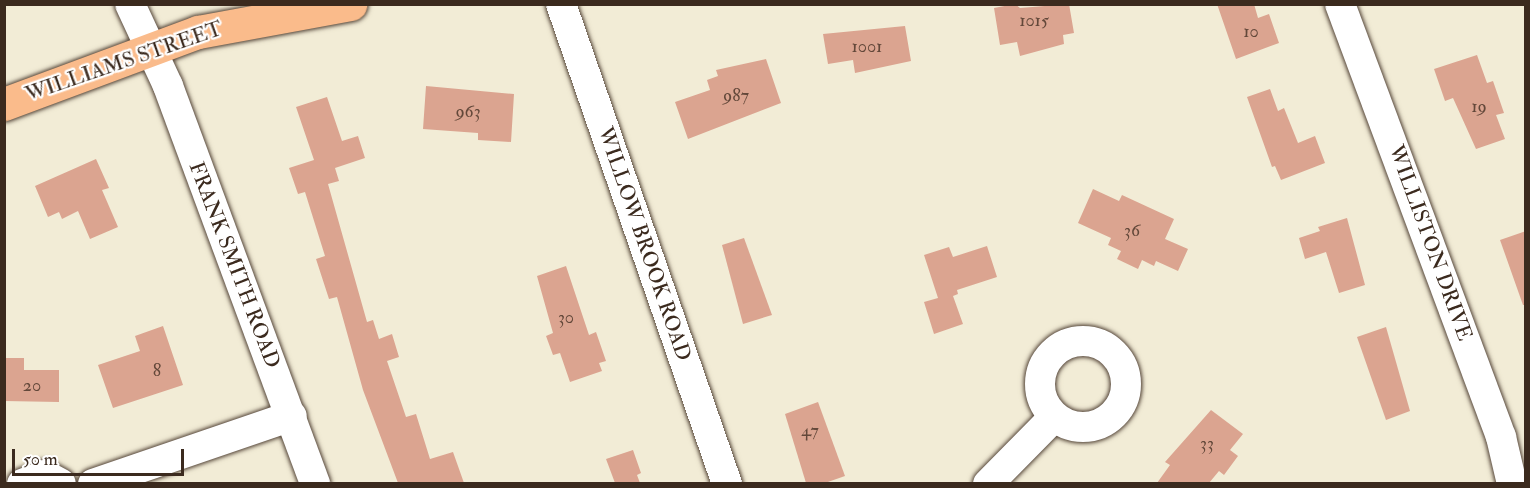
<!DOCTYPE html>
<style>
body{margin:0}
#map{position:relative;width:1530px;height:488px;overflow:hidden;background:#f2ecd6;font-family:"IM FELL Double Pica",serif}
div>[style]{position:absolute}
.building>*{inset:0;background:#dba490}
.roads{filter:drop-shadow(0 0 2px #56473a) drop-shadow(0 0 2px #56473a)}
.minor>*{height:30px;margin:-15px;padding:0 15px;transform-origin:15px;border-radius:15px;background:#fff}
.minor>.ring{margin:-15px;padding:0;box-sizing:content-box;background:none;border:30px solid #fff;border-radius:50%}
.major>*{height:33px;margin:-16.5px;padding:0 16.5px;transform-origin:16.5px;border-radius:16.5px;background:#fabb8b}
span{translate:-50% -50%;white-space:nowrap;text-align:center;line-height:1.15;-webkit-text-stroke:4.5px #fff;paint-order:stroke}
.number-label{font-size:18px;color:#63483a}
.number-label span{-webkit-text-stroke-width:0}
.street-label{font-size:21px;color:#3b2a1e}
.frame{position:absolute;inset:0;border:6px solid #3b2a1e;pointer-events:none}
.scale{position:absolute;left:12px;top:449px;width:172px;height:27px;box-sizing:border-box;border:3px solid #3b2a1e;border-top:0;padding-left:8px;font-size:18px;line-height:21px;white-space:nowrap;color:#3b2a1e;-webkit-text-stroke:4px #fff;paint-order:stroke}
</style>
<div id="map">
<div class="building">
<i style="clip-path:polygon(1015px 4px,1020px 8px,1069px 4px,1074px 33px,1063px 35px,1064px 44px,1020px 56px,1017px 42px,1000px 45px,994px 8px)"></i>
<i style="clip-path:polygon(1217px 4px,1254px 4px,1258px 18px,1269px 14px,1279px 43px,1236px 59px)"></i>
<i style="clip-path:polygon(905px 26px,911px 61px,855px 73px,853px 60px,828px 64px,823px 34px)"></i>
<i style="clip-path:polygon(1477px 55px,1487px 83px,1493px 81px,1504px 113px,1496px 115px,1505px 139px,1476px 149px,1453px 98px,1445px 101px,1434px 69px)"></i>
<i style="clip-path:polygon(766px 59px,781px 103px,688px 139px,675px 102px,710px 90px,707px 80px,718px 76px,716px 70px)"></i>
<i style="clip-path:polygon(426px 86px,514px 94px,511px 142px,478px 140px,478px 133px,423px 129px)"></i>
<i style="clip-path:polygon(1270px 89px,1278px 111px,1284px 108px,1298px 143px,1315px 136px,1325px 163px,1281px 180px,1275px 166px,1272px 167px,1247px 97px)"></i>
<i style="clip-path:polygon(327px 97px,342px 141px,358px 136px,365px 158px,335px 168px,339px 181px,328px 184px,367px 322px,373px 320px,379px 339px,392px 334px,399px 357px,387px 361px,406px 417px,416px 414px,430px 459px,453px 452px,464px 483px,398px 483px,363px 390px,337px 297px,329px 299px,316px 259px,325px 256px,305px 192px,298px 194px,289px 168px,314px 160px,296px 107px)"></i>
<i style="clip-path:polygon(96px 159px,109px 188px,102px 190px,118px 227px,90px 239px,78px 211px,62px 219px,59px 212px,48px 217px,35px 186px)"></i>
<i style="clip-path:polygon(1093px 189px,1119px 201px,1122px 195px,1174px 219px,1165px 239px,1188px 249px,1178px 271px,1156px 261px,1154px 266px,1142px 260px,1138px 269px,1117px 259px,1121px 251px,1108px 245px,1111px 238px,1078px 223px)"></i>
<i style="clip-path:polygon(1347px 218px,1365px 285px,1339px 293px,1326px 252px,1305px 259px,1299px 238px,1320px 231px,1318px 227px)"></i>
<i style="clip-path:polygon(1526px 231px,1526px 305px,1523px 305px,1500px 240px)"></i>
<i style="clip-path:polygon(744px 238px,772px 315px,743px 324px,722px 245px)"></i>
<i style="clip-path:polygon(987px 246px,997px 277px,957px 290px,958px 294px,953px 296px,963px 324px,934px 334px,924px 302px,938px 298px,924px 255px,949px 247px,953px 257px)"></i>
<i style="clip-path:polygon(566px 266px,589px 335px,596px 332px,606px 361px,599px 363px,602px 371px,570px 382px,560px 353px,553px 355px,546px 336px,553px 333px,537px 276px)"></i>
<i style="clip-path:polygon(163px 326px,183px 385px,113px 408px,98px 365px,140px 351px,135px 336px)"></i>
<i style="clip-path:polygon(1386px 327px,1410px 411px,1386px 420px,1357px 337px)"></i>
<i style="clip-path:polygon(4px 358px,24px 358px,24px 370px,59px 370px,59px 402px,4px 401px)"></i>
<i style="clip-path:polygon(818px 402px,845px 476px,825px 483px,806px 483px,785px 414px)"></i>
<i style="clip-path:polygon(1211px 410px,1243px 434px,1230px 450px,1238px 456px,1224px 475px,1219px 471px,1209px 483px,1157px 483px,1170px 465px,1165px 462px)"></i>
<i style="clip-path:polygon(633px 450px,641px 473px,637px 475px,640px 483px,615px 483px,606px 459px)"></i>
</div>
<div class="roads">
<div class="minor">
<i style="left:130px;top:4px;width:90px;rotate:65.1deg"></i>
<i style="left:168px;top:86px;width:424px;rotate:69.7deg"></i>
<i style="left:561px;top:4px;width:508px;rotate:70.92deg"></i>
<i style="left:1340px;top:4px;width:462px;rotate:69.6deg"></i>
<i style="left:1501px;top:437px;width:48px;rotate:76.8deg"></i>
<i class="ring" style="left:1040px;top:341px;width:56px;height:56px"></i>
<i style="left:22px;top:484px;width:25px;rotate:-21deg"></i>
<i style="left:45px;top:475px;width:18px;rotate:29deg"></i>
<i style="left:93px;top:484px;width:210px;rotate:-18.9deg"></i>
<i style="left:988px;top:484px;width:94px;rotate:-45.4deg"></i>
</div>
<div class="major">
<i style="left:4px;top:104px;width:207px;rotate:-20.4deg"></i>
<i style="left:198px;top:32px;width:155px;rotate:-10.4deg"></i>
</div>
</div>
<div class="number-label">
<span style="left:1034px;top:21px">1015</span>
<span style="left:1251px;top:32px">10</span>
<span style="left:867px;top:47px">1001</span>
<span style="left:736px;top:96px">987</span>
<span style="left:1479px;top:107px">19</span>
<span style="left:468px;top:112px">963</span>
<span style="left:1132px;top:231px">36</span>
<span style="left:566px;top:318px">30</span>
<span style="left:157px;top:371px">8</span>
<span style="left:32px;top:386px">20</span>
<span style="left:810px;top:431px">47</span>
<span style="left:1207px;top:444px">33</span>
</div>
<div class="street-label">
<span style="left:124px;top:62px;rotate:-19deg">WILLIAMS STREET</span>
<span style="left:1430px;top:243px;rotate:70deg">WILLISTON DRIVE</span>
<span style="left:644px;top:244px;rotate:71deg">WILLOW BROOK ROAD</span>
<span style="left:234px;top:265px;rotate:69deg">FRANK SMITH ROAD</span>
</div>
<div class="frame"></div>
<div class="scale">50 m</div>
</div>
